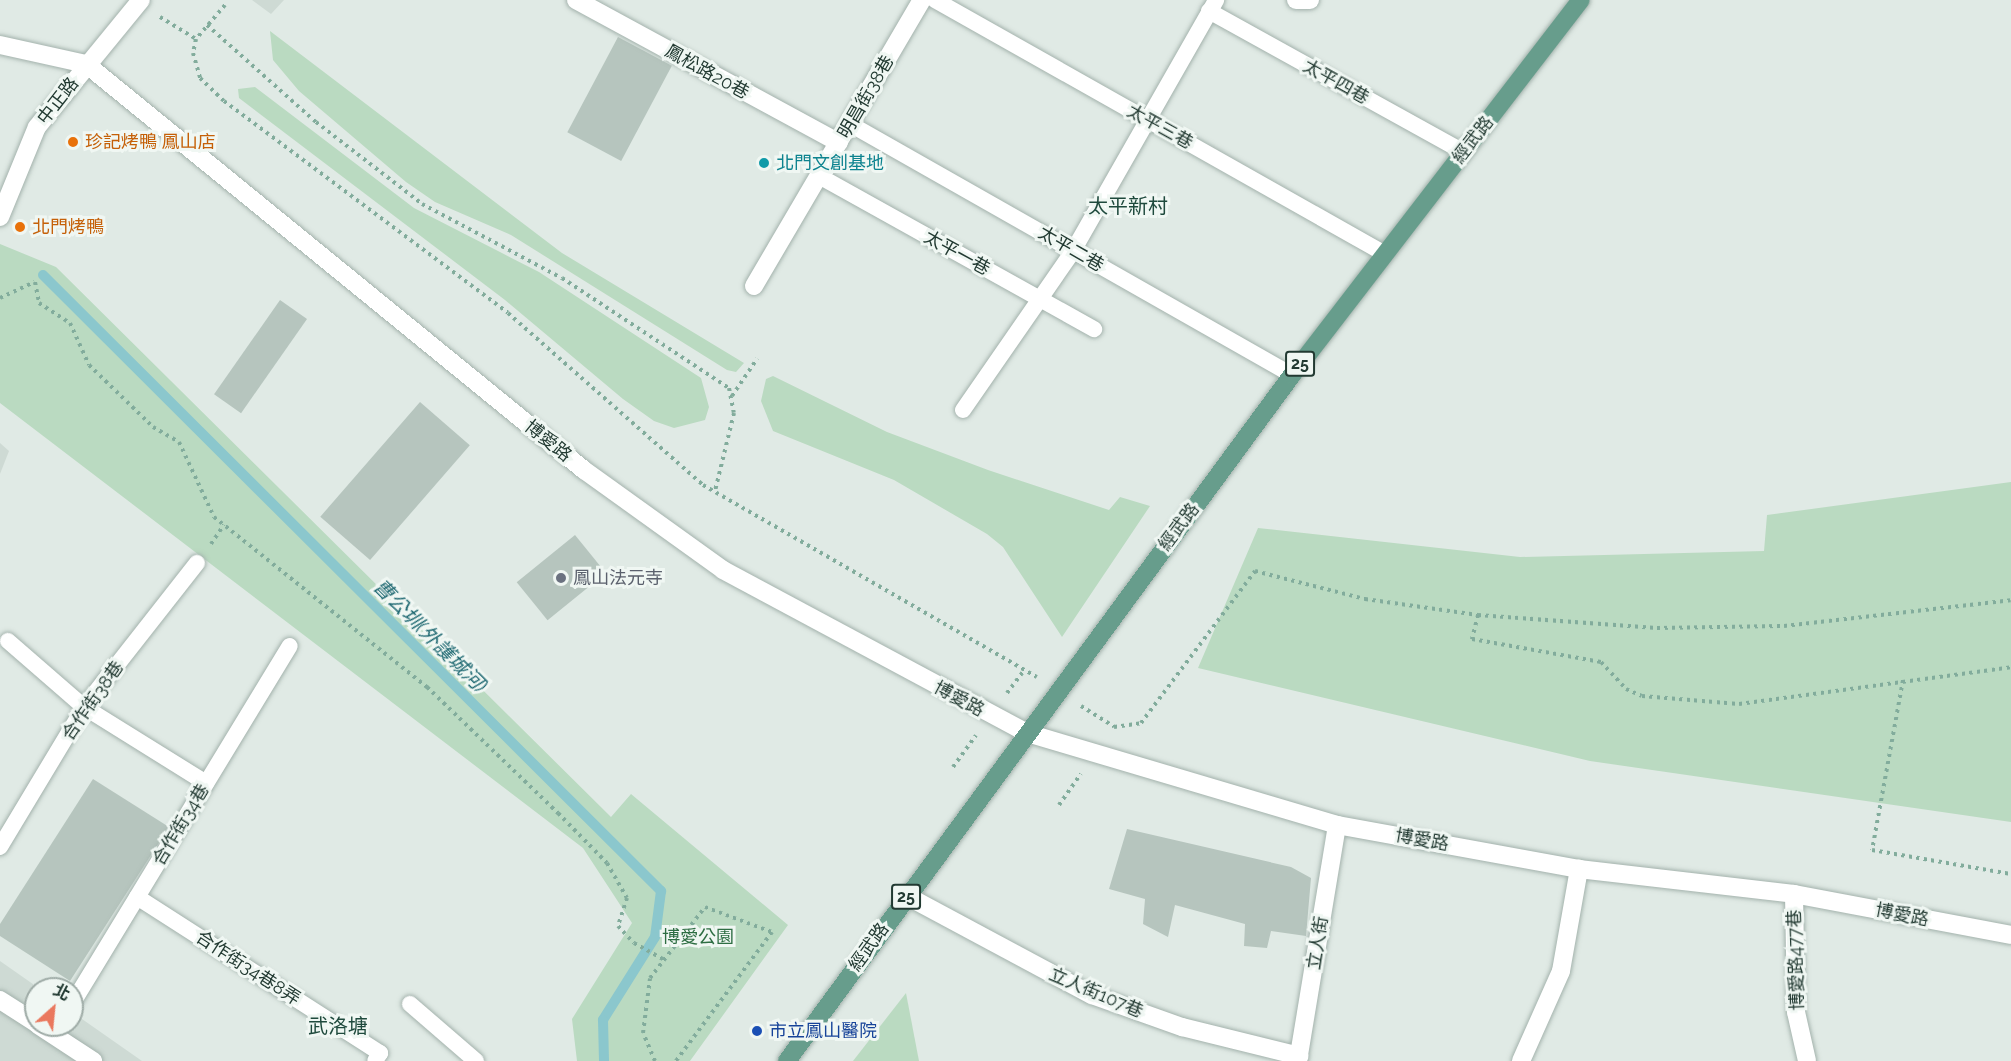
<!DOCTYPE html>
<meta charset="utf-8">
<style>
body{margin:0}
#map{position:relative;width:2011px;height:1061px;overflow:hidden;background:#e0eae5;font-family:Raleway,"Noto Sans TC",sans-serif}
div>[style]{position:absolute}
.built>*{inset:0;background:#cedad4}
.green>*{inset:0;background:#badac1}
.stream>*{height:10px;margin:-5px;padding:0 5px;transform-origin:5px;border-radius:5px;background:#8bc7cd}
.building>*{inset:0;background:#b6c5be;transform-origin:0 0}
.path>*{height:4px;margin-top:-2px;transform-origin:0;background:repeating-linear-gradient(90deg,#82ac9c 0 3px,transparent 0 7.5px)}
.roads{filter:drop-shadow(0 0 2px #a3b2ac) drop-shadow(0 0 2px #a3b2ac)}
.service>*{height:16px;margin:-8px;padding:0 8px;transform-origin:8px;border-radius:8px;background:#fff}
.minor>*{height:18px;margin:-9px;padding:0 9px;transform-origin:9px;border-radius:9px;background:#fff}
.tertiary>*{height:18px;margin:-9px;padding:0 9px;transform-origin:9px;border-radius:9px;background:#fff}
.primary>*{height:18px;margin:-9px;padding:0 9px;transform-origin:9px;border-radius:9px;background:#679d8c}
.dots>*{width:16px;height:16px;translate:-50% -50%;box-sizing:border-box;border:3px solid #f0f7f3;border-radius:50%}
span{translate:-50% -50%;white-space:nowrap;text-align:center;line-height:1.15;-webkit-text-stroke:6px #f0f7f3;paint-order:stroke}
.shield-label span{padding:2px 4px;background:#f0f7f3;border:2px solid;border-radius:4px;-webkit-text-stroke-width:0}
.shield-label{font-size:16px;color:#223a32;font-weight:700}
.street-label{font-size:18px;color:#223a32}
.food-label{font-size:18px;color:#c56008}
.left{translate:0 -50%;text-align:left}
.culture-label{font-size:18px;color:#0d838f}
.worship-label{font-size:18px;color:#5b616d}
.park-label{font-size:18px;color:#2e6e43}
.transit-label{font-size:18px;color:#164399}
.neighbourhood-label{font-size:20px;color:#1f4a3d}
.water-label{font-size:20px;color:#1f6972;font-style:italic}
.north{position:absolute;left:24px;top:977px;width:60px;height:60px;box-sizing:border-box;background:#f0f7f3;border:2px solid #9eaba6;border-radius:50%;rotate:27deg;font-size:16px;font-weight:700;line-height:24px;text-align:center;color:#223a32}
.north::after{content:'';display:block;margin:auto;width:21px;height:27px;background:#ea785e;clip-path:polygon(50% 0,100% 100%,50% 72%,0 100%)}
</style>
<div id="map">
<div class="built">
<i style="clip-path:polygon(252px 0,284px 0,271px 14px)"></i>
<i style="clip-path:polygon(0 443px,9px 451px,0 474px)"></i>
<i style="clip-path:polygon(0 961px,40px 989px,36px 1025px,72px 1025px,72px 1012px,142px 1061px,0 1061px)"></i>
</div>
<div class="green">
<i style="clip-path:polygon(270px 31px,562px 253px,744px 363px,736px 372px,727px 370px,511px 235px,435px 202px,406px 182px,299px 91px,273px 60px)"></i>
<i style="clip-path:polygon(255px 87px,414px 208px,539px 272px,701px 378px,709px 407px,705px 420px,674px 428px,654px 421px,623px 399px,505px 300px,239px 98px,238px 89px)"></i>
<i style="clip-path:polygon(0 244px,56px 267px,611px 817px,631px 794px,788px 925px,690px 1061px,577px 1061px,572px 1019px,632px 923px,583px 848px,0 403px)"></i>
<i style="clip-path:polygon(773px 376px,887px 432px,988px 470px,1109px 510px,1120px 497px,1150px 506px,1062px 637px,1003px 547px,987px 534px,894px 480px,773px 431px,761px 401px,766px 379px)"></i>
<i style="clip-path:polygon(2011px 482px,2011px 822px,1590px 761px,1198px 668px,1258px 528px,1520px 557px,1764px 551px,1767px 515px)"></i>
<i style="clip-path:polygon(906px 993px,919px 1061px,853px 1061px)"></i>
</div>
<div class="stream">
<i style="left:43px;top:275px;width:873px;rotate:44.91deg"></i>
<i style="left:661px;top:891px;width:46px;rotate:97.4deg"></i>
<i style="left:655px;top:937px;width:98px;rotate:122.1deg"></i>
<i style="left:603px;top:1020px;width:41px;rotate:88.6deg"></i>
</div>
<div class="building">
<i style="left:618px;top:37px;width:61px;height:108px;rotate:28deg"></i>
<i style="left:280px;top:300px;width:33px;height:115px;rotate:35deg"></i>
<i style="left:420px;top:402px;width:66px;height:152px;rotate:41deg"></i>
<i style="left:575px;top:535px;width:49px;height:75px;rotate:51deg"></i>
<i style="clip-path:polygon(93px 779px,169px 827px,70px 981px,0 936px,0 924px)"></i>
<i style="clip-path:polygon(1127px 829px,1291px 867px,1311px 878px,1306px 936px,1271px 931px,1267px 948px,1244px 946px,1245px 924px,1175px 905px,1168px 937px,1143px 924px,1145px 899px,1109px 889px)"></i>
</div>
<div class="path">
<i style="left:225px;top:5px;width:45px;rotate:130.5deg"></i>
<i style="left:196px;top:39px;width:14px;rotate:102deg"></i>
<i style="left:193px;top:53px;width:26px;rotate:74deg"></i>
<i style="left:200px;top:78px;width:33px;rotate:44deg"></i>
<i style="left:224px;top:101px;width:354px;rotate:36.7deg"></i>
<i style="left:508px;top:313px;width:260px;rotate:41.4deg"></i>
<i style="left:703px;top:485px;width:385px;rotate:29.9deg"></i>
<i style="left:160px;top:17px;width:42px;rotate:31.4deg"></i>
<i style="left:207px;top:25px;width:146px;rotate:41.7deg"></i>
<i style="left:316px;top:122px;width:134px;rotate:37.7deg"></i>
<i style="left:422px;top:204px;width:158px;rotate:27.9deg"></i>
<i style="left:562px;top:278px;width:200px;rotate:33.4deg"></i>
<i style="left:729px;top:388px;width:25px;rotate:79deg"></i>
<i style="left:734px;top:413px;width:80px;rotate:103.7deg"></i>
<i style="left:0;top:298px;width:38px;rotate:-25deg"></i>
<i style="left:35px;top:282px;width:21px;rotate:79deg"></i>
<i style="left:39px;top:303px;width:37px;rotate:33deg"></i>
<i style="left:70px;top:323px;width:46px;rotate:65.7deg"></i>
<i style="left:89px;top:365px;width:89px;rotate:44.1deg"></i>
<i style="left:153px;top:427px;width:30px;rotate:30deg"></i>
<i style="left:179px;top:442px;width:83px;rotate:65deg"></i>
<i style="left:214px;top:517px;width:273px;rotate:38.6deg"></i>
<i style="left:427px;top:687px;width:182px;rotate:43.9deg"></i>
<i style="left:558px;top:813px;width:70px;rotate:45.6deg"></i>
<i style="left:607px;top:863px;width:40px;rotate:60.3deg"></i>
<i style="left:627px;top:898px;width:29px;rotate:108deg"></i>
<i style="left:618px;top:926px;width:23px;rotate:47deg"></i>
<i style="left:634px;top:943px;width:35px;rotate:29deg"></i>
<i style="left:732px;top:396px;width:45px;rotate:-56deg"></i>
<i style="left:211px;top:544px;width:23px;rotate:-56deg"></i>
<i style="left:1478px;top:615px;width:25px;rotate:104deg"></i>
<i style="left:1472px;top:639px;width:131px;rotate:10.1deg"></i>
<i style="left:1601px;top:662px;width:37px;rotate:47deg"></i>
<i style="left:1626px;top:689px;width:17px;rotate:24deg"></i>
<i style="left:1642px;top:696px;width:97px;rotate:4.7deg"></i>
<i style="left:1739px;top:704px;width:275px;rotate:-7.7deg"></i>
<i style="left:1903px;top:680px;width:173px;rotate:100.3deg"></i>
<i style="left:1872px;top:850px;width:141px;rotate:9.8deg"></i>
<i style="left:1007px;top:693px;width:30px;rotate:-53deg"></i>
<i style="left:1081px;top:706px;width:39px;rotate:32deg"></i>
<i style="left:1114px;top:727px;width:27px;rotate:-8deg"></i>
<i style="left:1141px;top:723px;width:190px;rotate:-53.1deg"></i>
<i style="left:1255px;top:571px;width:114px;rotate:14.3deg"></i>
<i style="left:1365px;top:599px;width:114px;rotate:8.1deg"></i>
<i style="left:1478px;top:615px;width:179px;rotate:4.2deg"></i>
<i style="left:1657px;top:628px;width:127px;rotate:-0.9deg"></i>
<i style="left:1784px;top:626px;width:228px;rotate:-6.5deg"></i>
<i style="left:953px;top:767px;width:39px;rotate:-54deg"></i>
<i style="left:1059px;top:805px;width:38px;rotate:-55deg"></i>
<i style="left:655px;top:1061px;width:30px;rotate:-113deg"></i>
<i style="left:643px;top:1033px;width:55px;rotate:-82.7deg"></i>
<i style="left:650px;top:978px;width:90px;rotate:-52.2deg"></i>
<i style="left:705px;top:907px;width:72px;rotate:20.5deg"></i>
<i style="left:772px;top:932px;width:161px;rotate:126.7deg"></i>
</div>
<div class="roads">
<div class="service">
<i style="left:935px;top:0;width:517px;rotate:29.44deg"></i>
<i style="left:1209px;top:11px;width:291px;rotate:29deg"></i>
<i style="left:850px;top:124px;width:508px;rotate:29.59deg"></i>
<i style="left:819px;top:176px;width:315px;rotate:29.1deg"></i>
<i style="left:963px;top:410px;width:193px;rotate:-55.3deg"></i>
<i style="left:1073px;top:251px;width:289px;rotate:-60.3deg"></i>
<i style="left:8px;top:641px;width:101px;rotate:41deg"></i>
<i style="left:84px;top:707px;width:144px;rotate:31.9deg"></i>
<i style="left:0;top:847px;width:163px;rotate:-59deg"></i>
<i style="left:84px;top:707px;width:183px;rotate:-51.9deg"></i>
<i style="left:137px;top:897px;width:289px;rotate:32.7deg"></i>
<i style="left:380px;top:1053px;width:9px;rotate:122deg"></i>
<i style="left:72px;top:1004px;width:419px;rotate:-58.7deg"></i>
<i style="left:410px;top:1004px;width:87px;rotate:40.8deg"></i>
</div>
<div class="minor">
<i style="left:576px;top:0;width:299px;rotate:28.5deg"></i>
<i style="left:1296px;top:0;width:14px"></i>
<i style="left:0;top:45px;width:88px;rotate:12.5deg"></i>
<i style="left:86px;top:64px;width:643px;rotate:39.19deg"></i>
<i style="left:584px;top:470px;width:171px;rotate:35.7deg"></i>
<i style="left:723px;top:570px;width:345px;rotate:28.2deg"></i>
<i style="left:1027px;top:733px;width:323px;rotate:16.5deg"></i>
<i style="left:1337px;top:825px;width:246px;rotate:10.3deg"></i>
<i style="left:1579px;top:869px;width:216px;rotate:6.6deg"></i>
<i style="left:1794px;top:894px;width:221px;rotate:10.7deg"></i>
<i style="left:754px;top:286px;width:332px;rotate:-59.6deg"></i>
<i style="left:1794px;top:894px;width:118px;rotate:89deg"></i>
<i style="left:1796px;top:1012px;width:50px;rotate:77.3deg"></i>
<i style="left:907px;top:896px;width:210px;rotate:28.2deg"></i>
<i style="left:1092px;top:995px;width:96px;rotate:19.6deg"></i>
<i style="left:1182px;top:1027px;width:121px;rotate:13.9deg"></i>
<i style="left:0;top:1000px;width:43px;rotate:32.6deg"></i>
<i style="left:38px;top:1025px;width:66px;rotate:33.2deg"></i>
<i style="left:1298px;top:1061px;width:239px;rotate:-80.6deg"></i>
<i style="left:1521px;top:1061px;width:98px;rotate:-66deg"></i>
<i style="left:1561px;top:971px;width:104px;rotate:-80deg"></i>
</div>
<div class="tertiary">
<i style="left:0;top:217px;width:97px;rotate:-67.7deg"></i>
<i style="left:37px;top:127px;width:164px;rotate:-50.7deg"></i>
</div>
<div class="primary">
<i style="left:787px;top:1061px;width:852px;rotate:-53.64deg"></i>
<i style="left:1292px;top:375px;width:473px;rotate:-52.4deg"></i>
</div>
</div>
<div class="dots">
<i style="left:73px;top:142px;background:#e8710a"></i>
<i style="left:764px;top:163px;background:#0f9aa8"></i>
<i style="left:20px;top:227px;background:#e8710a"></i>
<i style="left:561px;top:578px;background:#6b7280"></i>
<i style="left:757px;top:1031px;background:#1a4fb4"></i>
</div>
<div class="shield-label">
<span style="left:1300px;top:364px">25</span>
<span style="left:906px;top:897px">25</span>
</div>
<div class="street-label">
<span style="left:707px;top:72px;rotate:29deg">鳳松路20巷</span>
<span style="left:1336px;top:82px;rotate:29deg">太平四巷</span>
<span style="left:866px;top:97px;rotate:-60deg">明昌街38巷</span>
<span style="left:58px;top:101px;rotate:-52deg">中正路</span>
<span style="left:1160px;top:127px;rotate:29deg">太平三巷</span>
<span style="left:1473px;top:140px;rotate:-52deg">經武路</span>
<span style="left:1071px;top:249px;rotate:30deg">太平二巷</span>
<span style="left:957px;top:253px;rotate:29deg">太平一巷</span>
<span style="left:548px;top:441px;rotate:39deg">博愛路</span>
<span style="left:1179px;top:527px;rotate:-53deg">經武路</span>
<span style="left:959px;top:699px;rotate:28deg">博愛路</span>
<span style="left:93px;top:701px;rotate:-55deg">合作街38巷</span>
<span style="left:181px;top:825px;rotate:-59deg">合作街34巷</span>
<span style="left:1422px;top:840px;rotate:10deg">博愛路</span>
<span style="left:1902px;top:915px;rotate:11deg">博愛路</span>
<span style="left:1318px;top:943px;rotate:-81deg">立人街</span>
<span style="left:869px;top:947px;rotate:-54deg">經武路</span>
<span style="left:1796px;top:960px;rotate:-92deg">博愛路477巷</span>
<span style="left:248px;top:968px;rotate:33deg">合作街34巷8弄</span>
<span style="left:1096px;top:993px;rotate:23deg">立人街107巷</span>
</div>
<div class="food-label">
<span class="left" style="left:85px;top:142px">珍記烤鴨 鳳山店</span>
<span class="left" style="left:32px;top:227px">北門烤鴨</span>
</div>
<div class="culture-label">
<span class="left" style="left:776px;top:163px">北門文創基地</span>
</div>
<div class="worship-label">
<span class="left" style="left:573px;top:578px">鳳山法元寺</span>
</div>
<div class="park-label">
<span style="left:698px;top:937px">博愛公園</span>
</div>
<div class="transit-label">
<span class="left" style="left:769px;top:1031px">市立鳳山醫院</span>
</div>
<div class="neighbourhood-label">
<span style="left:1128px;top:206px">太平新村</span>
<span style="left:338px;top:1026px">武洛塘</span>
</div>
<div class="water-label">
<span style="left:430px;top:636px;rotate:45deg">曹公圳(外護城河)</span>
</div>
<div class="north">北</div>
</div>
